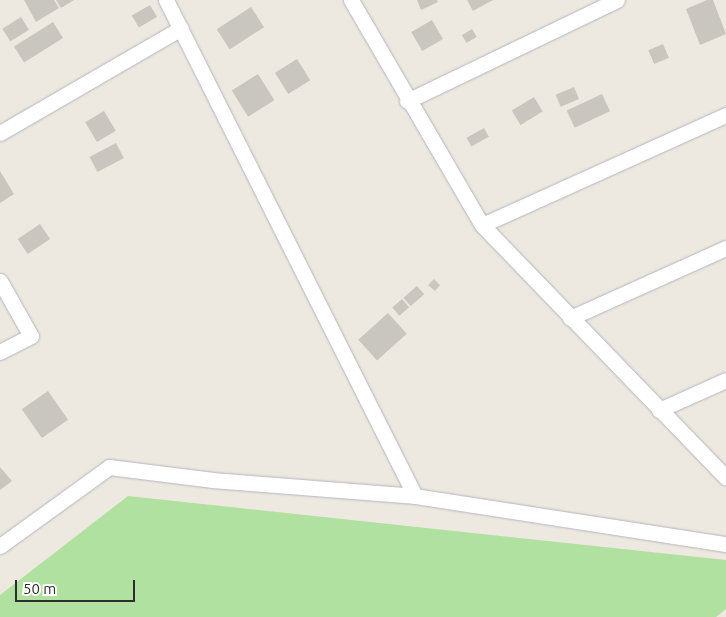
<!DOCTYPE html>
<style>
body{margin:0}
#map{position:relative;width:726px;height:617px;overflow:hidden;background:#eee9e0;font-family:Ubuntu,sans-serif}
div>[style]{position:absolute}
.green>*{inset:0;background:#b0e1a0}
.building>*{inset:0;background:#c9c6bf;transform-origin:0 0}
.roads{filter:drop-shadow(0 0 1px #b3b5bf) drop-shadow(0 0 1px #b3b5bf)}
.street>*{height:15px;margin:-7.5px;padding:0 7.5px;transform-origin:7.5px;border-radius:7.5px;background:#fff}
span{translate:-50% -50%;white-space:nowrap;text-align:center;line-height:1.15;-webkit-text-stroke:4px #fff;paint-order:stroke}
.scale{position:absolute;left:15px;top:580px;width:120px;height:22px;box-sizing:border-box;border:2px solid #2d2d2d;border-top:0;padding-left:6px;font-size:15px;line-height:18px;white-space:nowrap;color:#2d2d2d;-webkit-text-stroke:4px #fff;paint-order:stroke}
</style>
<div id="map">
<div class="green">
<i style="clip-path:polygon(128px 496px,726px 560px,726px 609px,716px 617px,0 617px,0 595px)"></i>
</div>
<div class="building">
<i style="clip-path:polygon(24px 0,54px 0,59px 8px,36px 22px)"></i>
<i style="clip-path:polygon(56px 0,74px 0,61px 8px)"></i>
<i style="clip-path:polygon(417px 0,437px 0,438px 2px,421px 10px)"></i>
<i style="clip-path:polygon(467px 0,493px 0,473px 11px)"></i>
<i style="clip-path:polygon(707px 0,713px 0,726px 34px,700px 45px,686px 9px)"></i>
<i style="left:150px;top:5px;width:14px;height:21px;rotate:60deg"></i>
<i style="left:251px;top:7px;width:24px;height:41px;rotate:57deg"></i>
<i style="left:21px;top:17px;width:15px;height:22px;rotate:58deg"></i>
<i style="left:432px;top:20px;width:22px;height:24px;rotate:60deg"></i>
<i style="left:53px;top:22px;width:19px;height:46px;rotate:58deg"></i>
<i style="left:472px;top:29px;width:9px;height:12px;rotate:58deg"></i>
<i style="left:663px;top:44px;width:15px;height:16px;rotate:67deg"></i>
<i style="left:297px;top:59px;width:25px;height:26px;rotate:58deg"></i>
<i style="left:258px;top:74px;width:31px;height:31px;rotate:58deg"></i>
<i style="left:574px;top:87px;width:13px;height:20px;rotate:67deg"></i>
<i style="left:602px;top:94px;width:19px;height:39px;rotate:65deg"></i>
<i style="left:534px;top:97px;width:17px;height:26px;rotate:59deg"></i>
<i style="left:104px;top:111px;width:23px;height:22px;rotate:59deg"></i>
<i style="left:484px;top:128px;width:10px;height:20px;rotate:61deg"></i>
<i style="left:116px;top:143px;width:17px;height:30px;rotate:62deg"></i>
<i style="clip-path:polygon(0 171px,14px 194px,0 203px)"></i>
<i style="left:40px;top:224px;width:18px;height:27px;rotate:56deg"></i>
<i style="clip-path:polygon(434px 279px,440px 285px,435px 291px,428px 285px)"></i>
<i style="left:417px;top:286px;width:11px;height:18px;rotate:49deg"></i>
<i style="left:402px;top:299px;width:11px;height:13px;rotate:49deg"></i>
<i style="left:388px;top:313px;width:28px;height:40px;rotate:48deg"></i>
<i style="left:48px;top:391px;width:35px;height:32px;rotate:55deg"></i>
<i style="clip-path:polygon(0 467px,12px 481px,0 490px)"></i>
</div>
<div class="roads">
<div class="street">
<i style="left:166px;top:0;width:555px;rotate:63.34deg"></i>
<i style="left:351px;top:0;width:260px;rotate:59.8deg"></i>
<i style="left:482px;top:225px;width:351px;rotate:46deg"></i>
<i style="left:407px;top:101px;width:233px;rotate:-25.7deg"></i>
<i style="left:0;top:133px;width:209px;rotate:-30.1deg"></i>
<i style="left:482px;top:225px;width:268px;rotate:-24.3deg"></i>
<i style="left:0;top:281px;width:63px;rotate:60.6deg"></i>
<i style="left:31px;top:336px;width:35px;rotate:153deg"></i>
<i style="left:570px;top:318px;width:171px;rotate:-24.2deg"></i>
<i style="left:659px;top:410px;width:73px;rotate:-24.1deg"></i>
<i style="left:0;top:546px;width:135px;rotate:-35.9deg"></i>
<i style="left:109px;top:467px;width:105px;rotate:7.1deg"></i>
<i style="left:213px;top:480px;width:203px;rotate:4.5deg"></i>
<i style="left:415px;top:496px;width:315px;rotate:8.8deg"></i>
</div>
</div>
<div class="scale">50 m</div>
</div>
